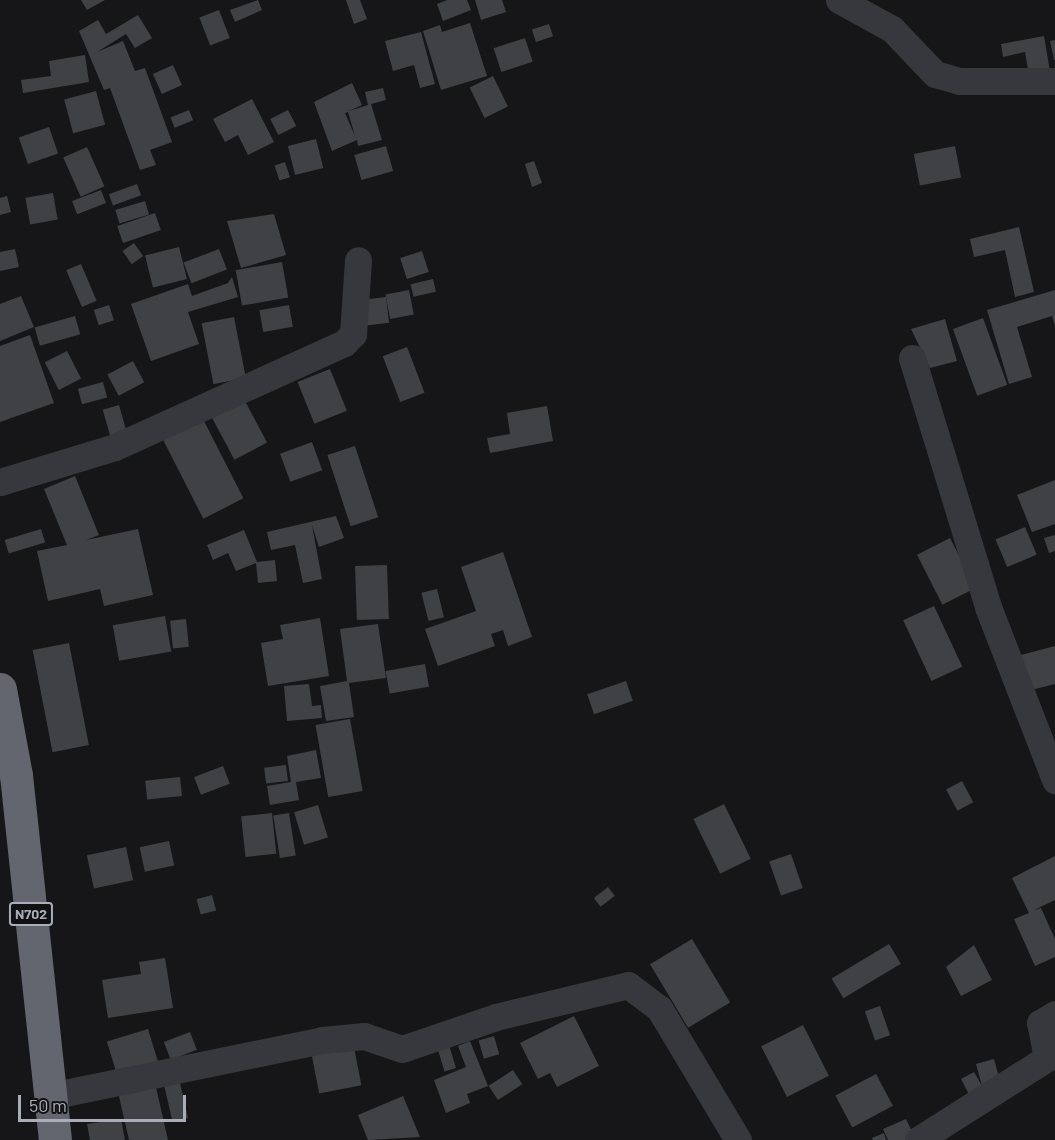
<!DOCTYPE html>
<style>
body{margin:0}
#map{position:relative;width:1055px;height:1140px;overflow:hidden;background:#161618;font-family:Barlow,sans-serif}
div>[style]{position:absolute}
.building>*{inset:0;background:#404145;transform-origin:0 0}
.minor>*{height:27px;margin:-13.5px;padding:0 13.5px;transform-origin:13.5px;border-radius:13.5px;background:#37383d}
.highway>*{height:33px;margin:-16.5px;padding:0 16.5px;transform-origin:16.5px;border-radius:16.5px;background:#63666e}
span{translate:-50% -50%;white-space:nowrap;text-align:center;line-height:1.15;-webkit-text-stroke:4.5px #111113;paint-order:stroke}
.shield-label span{padding:2px 4px;background:#111113;border:2px solid;border-radius:4px;-webkit-text-stroke-width:0}
.shield-label{font-size:14px;color:#a8adb8;font-weight:700}
.scale{position:absolute;left:18px;top:1095px;width:168px;height:27px;box-sizing:border-box;border:3px solid #a8adb8;border-top:0;padding-left:8px;font-size:18px;line-height:21px;white-space:nowrap;color:#a8adb8;-webkit-text-stroke:4px #111113;paint-order:stroke}
</style>
<div id="map">
<div class="building">
<i style="clip-path:polygon(81px 0,105px 0,87px 10px)"></i>
<i style="clip-path:polygon(258px 0,262px 10px,235px 22px,230px 10px)"></i>
<i style="clip-path:polygon(346px 0,360px 0,367px 19px,354px 24px)"></i>
<i style="clip-path:polygon(447px 0,467px 0,471px 10px,443px 21px,437px 4px)"></i>
<i style="clip-path:polygon(475px 0,502px 0,506px 12px,481px 20px)"></i>
<i style="left:219px;top:10px;width:30px;height:21px;rotate:69deg"></i>
<i style="clip-path:polygon(138px 15px,152px 38px,135px 48px,126px 34px,97px 52px,123px 41px,135px 71px,145px 68px,172px 142px,150px 150px,156px 165px,140px 170px,110px 88px,104px 90px,79px 31px,98px 20px,106px 34px)"></i>
<i style="clip-path:polygon(470px 23px,487px 76px,441px 90px,423px 31px,440px 25px,442px 32px)"></i>
<i style="left:549px;top:24px;width:13px;height:18px;rotate:72deg"></i>
<i style="clip-path:polygon(421px 32px,435px 84px,420px 88px,414px 65px,393px 71px,385px 41px)"></i>
<i style="clip-path:polygon(1044px 36px,1053px 89px,1032px 93px,1025px 52px,1003px 57px,1001px 44px)"></i>
<i style="left:525px;top:38px;width:25px;height:33px;rotate:72deg"></i>
<i style="clip-path:polygon(1055px 40px,1055px 60px,1054px 60px,1050px 41px)"></i>
<i style="clip-path:polygon(85px 55px,89px 82px,23px 93px,21px 80px,51px 76px,49px 61px)"></i>
<i style="left:173px;top:65px;width:22px;height:22px;rotate:66deg"></i>
<i style="left:493px;top:76px;width:34px;height:26px;rotate:64deg"></i>
<i style="clip-path:polygon(evenodd,352px 83px,362px 105px,349px 111px,368px 105px,365px 92px,383px 88px,386px 100px,371px 104px,382px 140px,358px 146px,357px 140px,332px 151px,314px 102px,352px 83px,348px 112px,355px 136px,345px 113px,348px 112px)"></i>
<i style="left:96px;top:91px;width:35px;height:33px;rotate:75deg"></i>
<i style="clip-path:polygon(252px 99px,274px 142px,248px 155px,238px 135px,225px 142px,213px 119px)"></i>
<i style="left:189px;top:110px;width:11px;height:20px;rotate:68deg"></i>
<i style="left:288px;top:110px;width:18px;height:20px;rotate:63deg"></i>
<i style="left:49px;top:127px;width:28px;height:32px;rotate:71deg"></i>
<i style="left:316px;top:139px;width:30px;height:29px;rotate:76deg"></i>
<i style="left:386px;top:146px;width:26px;height:33px;rotate:74deg"></i>
<i style="left:955px;top:146px;width:32px;height:42px;rotate:79deg"></i>
<i style="left:87px;top:147px;width:43px;height:26px;rotate:66deg"></i>
<i style="clip-path:polygon(534px 161px,542px 183px,532px 187px,525px 164px)"></i>
<i style="left:285px;top:162px;width:16px;height:11px;rotate:72deg"></i>
<i style="left:137px;top:184px;width:12px;height:30px;rotate:70deg"></i>
<i style="left:101px;top:190px;width:14px;height:31px;rotate:69deg"></i>
<i style="left:53px;top:193px;width:27px;height:28px;rotate:80deg"></i>
<i style="clip-path:polygon(7px 196px,11px 212px,0 215px,0 198px)"></i>
<i style="left:145px;top:201px;width:14px;height:31px;rotate:73deg"></i>
<i style="left:155px;top:213px;width:18px;height:40px;rotate:71deg"></i>
<i style="clip-path:polygon(274px 214px,286px 255px,241px 268px,227px 221px)"></i>
<i style="clip-path:polygon(1019px 227px,1034px 292px,1015px 297px,1005px 250px,974px 257px,970px 239px)"></i>
<i style="left:134px;top:243px;width:16px;height:14px;rotate:55deg"></i>
<i style="left:179px;top:247px;width:33px;height:35px;rotate:76deg"></i>
<i style="clip-path:polygon(15px 249px,19px 267px,0 271px,0 252px)"></i>
<i style="left:219px;top:249px;width:22px;height:38px;rotate:69deg"></i>
<i style="left:422px;top:251px;width:22px;height:23px;rotate:72deg"></i>
<i style="left:282px;top:262px;width:36px;height:47px;rotate:80deg"></i>
<i style="left:81px;top:264px;width:40px;height:16px;rotate:67deg"></i>
<i style="clip-path:polygon(232px 277px,238px 297px,188px 312px,199px 344px,151px 361px,131px 304px,188px 284px,192px 296px,228px 283px)"></i>
<i style="left:433px;top:279px;width:13px;height:23px;rotate:77deg"></i>
<i style="left:409px;top:290px;width:25px;height:24px;rotate:79deg"></i>
<i style="clip-path:polygon(1055px 290px,1055px 326px,1052px 316px,1017px 327px,1032px 377px,1009px 384px,987px 310px)"></i>
<i style="clip-path:polygon(21px 296px,34px 327px,0 341px,0 304px)"></i>
<i style="left:386px;top:297px;width:26px;height:25px;rotate:83deg"></i>
<i style="left:109px;top:305px;width:16px;height:16px;rotate:72deg"></i>
<i style="left:289px;top:305px;width:22px;height:30px;rotate:80deg"></i>
<i style="left:75px;top:316px;width:19px;height:42px;rotate:74deg"></i>
<i style="left:234px;top:317px;width:62px;height:33px;rotate:79deg"></i>
<i style="left:983px;top:318px;width:71px;height:32px;rotate:70deg"></i>
<i style="clip-path:polygon(945px 319px,957px 361px,930px 368px,911px 329px)"></i>
<i style="clip-path:polygon(30px 335px,54px 403px,0 422px,0 346px)"></i>
<i style="left:407px;top:347px;width:49px;height:26px;rotate:69deg"></i>
<i style="left:67px;top:351px;width:31px;height:25px;rotate:63deg"></i>
<i style="left:133px;top:361px;width:24px;height:29px;rotate:62deg"></i>
<i style="left:330px;top:369px;width:45px;height:35px;rotate:68deg"></i>
<i style="left:103px;top:382px;width:16px;height:26px;rotate:75deg"></i>
<i style="left:245px;top:401px;width:47px;height:37px;rotate:62deg"></i>
<i style="left:119px;top:405px;width:29px;height:17px;rotate:74deg"></i>
<i style="clip-path:polygon(547px 406px,553px 441px,490px 453px,487px 438px,510px 434px,507px 413px)"></i>
<i style="left:203px;top:419px;width:89px;height:45px;rotate:63deg"></i>
<i style="left:312px;top:442px;width:30px;height:34px;rotate:70deg"></i>
<i style="left:355px;top:446px;width:75px;height:29px;rotate:72deg"></i>
<i style="clip-path:polygon(75px 476px,99px 535px,86px 540px,138px 529px,153px 595px,104px 606px,100px 589px,48px 601px,37px 551px,67px 545px,44px 489px)"></i>
<i style="clip-path:polygon(1055px 480px,1055px 524px,1032px 532px,1017px 495px)"></i>
<i style="clip-path:polygon(336px 516px,344px 538px,319px 547px,312px 525px,322px 579px,303px 583px,295px 545px,271px 550px,267px 532px)"></i>
<i style="left:1025px;top:527px;width:30px;height:32px;rotate:67deg"></i>
<i style="left:41px;top:529px;width:14px;height:38px;rotate:73deg"></i>
<i style="clip-path:polygon(244px 530px,257px 562px,275px 560px,277px 581px,258px 583px,256px 563px,236px 571px,228px 553px,213px 560px,207px 545px)"></i>
<i style="clip-path:polygon(1055px 535px,1055px 551px,1049px 553px,1044px 538px)"></i>
<i style="left:950px;top:538px;width:56px;height:37px;rotate:63deg"></i>
<i style="clip-path:polygon(503px 552px,532px 637px,508px 646px,503px 630px,491px 634px,495px 646px,438px 666px,425px 629px,476px 611px,461px 567px)"></i>
<i style="left:387px;top:565px;width:54px;height:32px;rotate:88deg"></i>
<i style="left:437px;top:589px;width:29px;height:16px;rotate:76deg"></i>
<i style="left:934px;top:606px;width:67px;height:34px;rotate:65deg"></i>
<i style="left:165px;top:616px;width:36px;height:53px;rotate:80deg"></i>
<i style="clip-path:polygon(320px 618px,329px 676px,268px 686px,261px 643px,283px 639px,280px 625px)"></i>
<i style="left:186px;top:619px;width:28px;height:16px;rotate:84deg"></i>
<i style="clip-path:polygon(378px 624px,386px 678px,349px 683px,354px 717px,326px 721px,320px 686px,347px 681px,340px 629px)"></i>
<i style="left:69px;top:643px;width:104px;height:37px;rotate:79deg"></i>
<i style="clip-path:polygon(1055px 646px,1055px 684px,1027px 691px,1017px 656px)"></i>
<i style="left:425px;top:664px;width:23px;height:40px;rotate:80deg"></i>
<i style="left:626px;top:681px;width:21px;height:41px;rotate:71deg"></i>
<i style="clip-path:polygon(309px 684px,312px 706px,321px 705px,322px 718px,287px 721px,284px 686px)"></i>
<i style="left:350px;top:719px;width:73px;height:35px;rotate:80deg"></i>
<i style="clip-path:polygon(316px 750px,321px 778px,296px 782px,299px 800px,270px 805px,267px 786px,291px 782px,287px 756px)"></i>
<i style="left:286px;top:765px;width:16px;height:22px;rotate:83deg"></i>
<i style="left:223px;top:766px;width:19px;height:31px;rotate:69deg"></i>
<i style="left:180px;top:777px;width:19px;height:35px;rotate:84deg"></i>
<i style="left:962px;top:781px;width:24px;height:18px;rotate:62deg"></i>
<i style="left:724px;top:804px;width:61px;height:34px;rotate:64deg"></i>
<i style="left:318px;top:805px;width:34px;height:25px;rotate:73deg"></i>
<i style="left:272px;top:813px;width:41px;height:31px;rotate:84deg"></i>
<i style="left:289px;top:813px;width:43px;height:16px;rotate:81deg"></i>
<i style="left:169px;top:841px;width:25px;height:30px;rotate:78deg"></i>
<i style="left:126px;top:847px;width:34px;height:40px;rotate:78deg"></i>
<i style="left:791px;top:854px;width:36px;height:23px;rotate:71deg"></i>
<i style="clip-path:polygon(1055px 856px,1055px 900px,1034px 910px,1041px 908px,1055px 939px,1055px 957px,1035px 966px,1014px 919px,1029px 913px,1012px 878px)"></i>
<i style="left:608px;top:887px;width:11px;height:18px;rotate:52deg"></i>
<i style="left:212px;top:895px;width:16px;height:16px;rotate:75deg"></i>
<i style="left:692px;top:939px;width:74px;height:49px;rotate:59deg"></i>
<i style="left:889px;top:944px;width:23px;height:67px;rotate:59deg"></i>
<i style="clip-path:polygon(974px 945px,992px 980px,961px 996px,946px 967px)"></i>
<i style="clip-path:polygon(165px 958px,173px 1008px,108px 1018px,102px 980px,141px 974px,139px 962px)"></i>
<i style="left:880px;top:1006px;width:31px;height:16px;rotate:71deg"></i>
<i style="clip-path:polygon(574px 1016px,599px 1066px,557px 1087px,550px 1073px,538px 1079px,520px 1043px)"></i>
<i style="left:803px;top:1025px;width:57px;height:47px;rotate:63deg"></i>
<i style="left:148px;top:1029px;width:39px;height:43px;rotate:73deg"></i>
<i style="left:190px;top:1032px;width:19px;height:28px;rotate:69deg"></i>
<i style="left:494px;top:1036px;width:19px;height:16px;rotate:74deg"></i>
<i style="clip-path:polygon(470px 1041px,488px 1086px,467px 1094px,470px 1103px,446px 1113px,434px 1080px,466px 1067px,458px 1046px)"></i>
<i style="left:353px;top:1042px;width:44px;height:43px;rotate:79deg"></i>
<i style="left:449px;top:1045px;width:24px;height:12px;rotate:73deg"></i>
<i style="clip-path:polygon(994px 1059px,1001px 1085px,973px 1102px,961px 1079px,974px 1072px,982px 1086px,976px 1064px)"></i>
<i style="left:513px;top:1070px;width:17px;height:29px;rotate:57deg"></i>
<i style="left:876px;top:1074px;width:36px;height:46px;rotate:62deg"></i>
<i style="clip-path:polygon(155px 1083px,168px 1140px,129px 1140px,118px 1092px)"></i>
<i style="left:180px;top:1083px;width:36px;height:16px;rotate:77deg"></i>
<i style="clip-path:polygon(403px 1096px,420px 1137px,368px 1140px,358px 1115px)"></i>
<i style="clip-path:polygon(121px 1119px,125px 1140px,90px 1140px,87px 1124px)"></i>
<i style="clip-path:polygon(906px 1119px,916px 1140px,888px 1140px,883px 1129px)"></i>
<i style="clip-path:polygon(884px 1133px,886px 1140px,873px 1140px,872px 1138px)"></i>
</div>
<div class="minor">
<i style="left:839px;top:0;width:60px;rotate:28.7deg"></i>
<i style="left:892px;top:29px;width:62px;rotate:46.3deg"></i>
<i style="left:935px;top:74px;width:25px;rotate:16deg"></i>
<i style="left:959px;top:81px;width:96px"></i>
<i style="left:912px;top:358px;width:260px;rotate:73deg"></i>
<i style="left:988px;top:607px;width:186px;rotate:68.8deg"></i>
<i style="left:0;top:482px;width:120px;rotate:-16.9deg"></i>
<i style="left:115px;top:447px;width:252px;rotate:-24.4deg"></i>
<i style="left:344px;top:343px;width:13px;rotate:-45deg"></i>
<i style="left:353px;top:334px;width:74px;rotate:-86.1deg"></i>
<i style="left:50px;top:1096px;width:278px;rotate:-11.6deg"></i>
<i style="left:322px;top:1040px;width:42px;rotate:-5.4deg"></i>
<i style="left:364px;top:1036px;width:40px;rotate:18.9deg"></i>
<i style="left:402px;top:1049px;width:99px;rotate:-18.8deg"></i>
<i style="left:496px;top:1017px;width:136px;rotate:-13.6deg"></i>
<i style="left:628px;top:985px;width:39px;rotate:37deg"></i>
<i style="left:659px;top:1008px;width:154px;rotate:59.1deg"></i>
<i style="left:918px;top:1140px;width:153px;rotate:-32.4deg"></i>
<i style="left:1047px;top:1058px;width:36px;rotate:-101deg"></i>
<i style="left:1040px;top:1023px;width:17px;rotate:-31deg"></i>
</div>
<div class="highway">
<i style="left:0;top:689px;width:87px;rotate:79.5deg"></i>
<i style="left:16px;top:775px;width:367px;rotate:83.9deg"></i>
</div>
<div class="shield-label">
<span style="left:31px;top:914px">N702</span>
</div>
<div class="scale">50 m</div>
</div>
